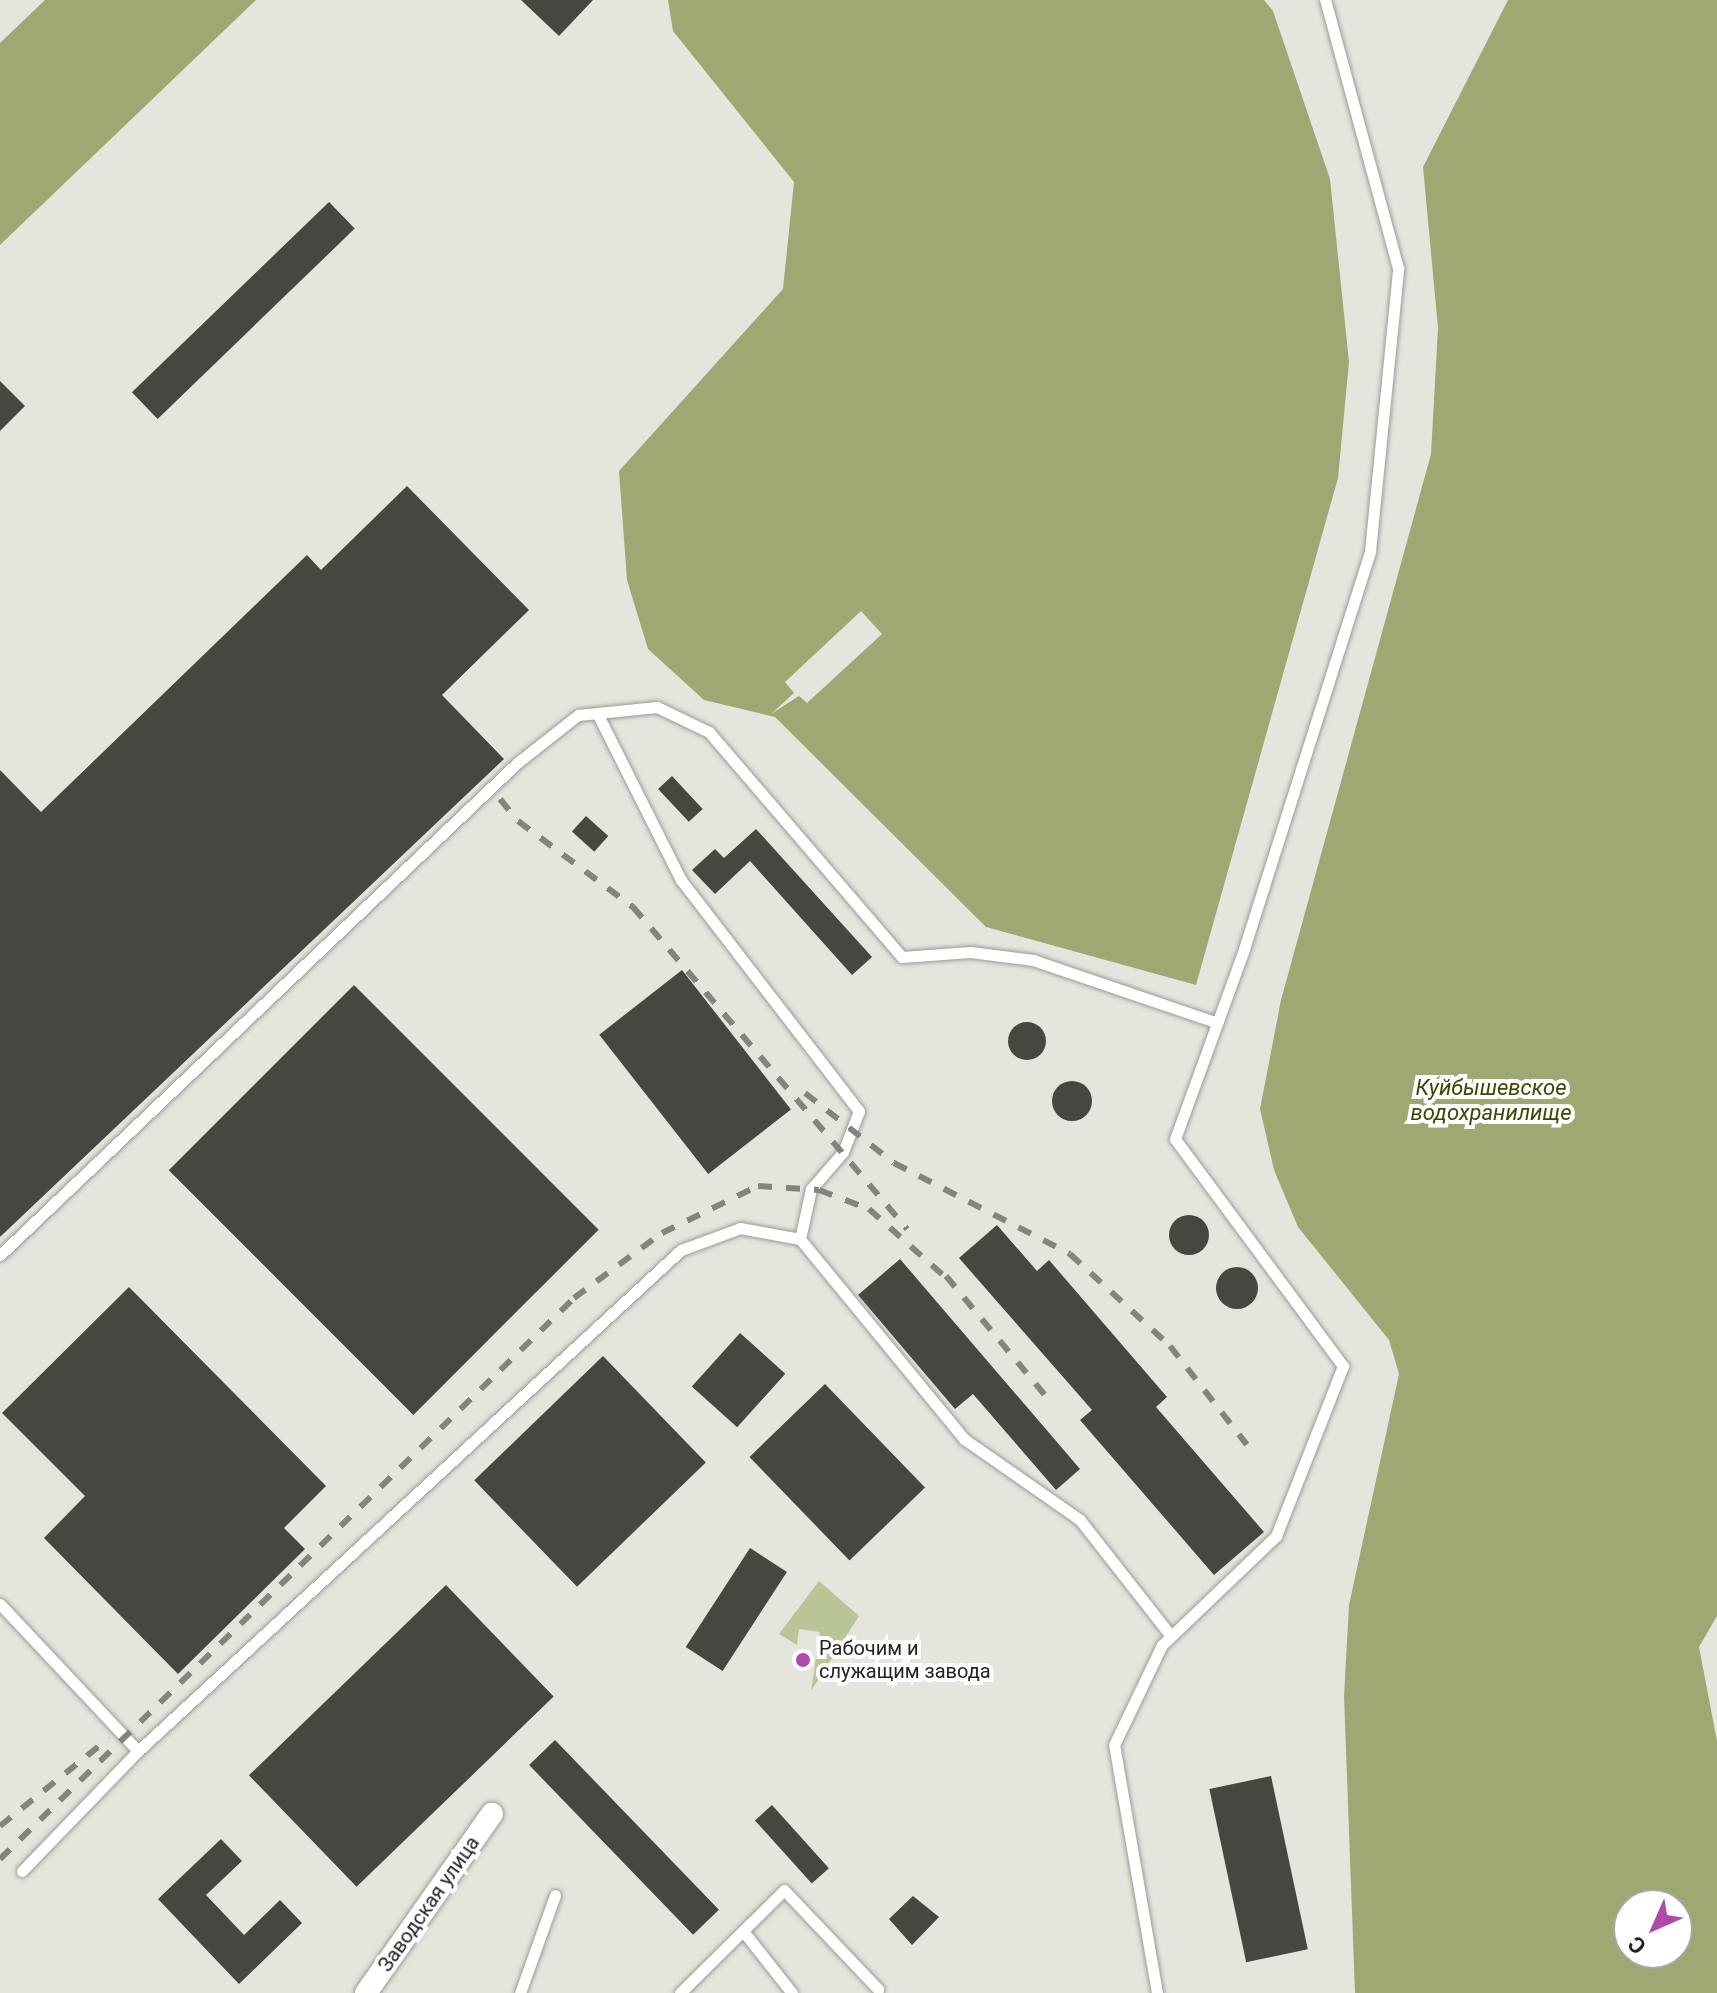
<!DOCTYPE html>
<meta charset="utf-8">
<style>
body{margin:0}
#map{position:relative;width:1717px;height:1993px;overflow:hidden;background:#e4e6dd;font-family:Roboto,sans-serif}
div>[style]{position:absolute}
.green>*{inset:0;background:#bac595}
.water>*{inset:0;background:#9da872}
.pier>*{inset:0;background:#e4e6dd}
.building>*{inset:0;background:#454740;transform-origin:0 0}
.round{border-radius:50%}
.roads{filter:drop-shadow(0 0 2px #9a9c94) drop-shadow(0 0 2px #9a9c94)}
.service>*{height:11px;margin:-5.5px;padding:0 5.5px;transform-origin:5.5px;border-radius:5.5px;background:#fff}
.minor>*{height:22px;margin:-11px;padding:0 11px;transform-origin:11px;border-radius:11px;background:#fff}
.rail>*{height:6px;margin-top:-3px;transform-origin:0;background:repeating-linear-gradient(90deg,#83847e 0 14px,transparent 0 28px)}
.dots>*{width:22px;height:22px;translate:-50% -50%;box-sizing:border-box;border:4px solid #fff;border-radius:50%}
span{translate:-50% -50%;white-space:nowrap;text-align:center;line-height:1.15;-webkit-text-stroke:8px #fff;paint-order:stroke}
.poi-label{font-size:20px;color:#22231f}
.left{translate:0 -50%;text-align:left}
.street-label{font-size:20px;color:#22231f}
.water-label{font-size:22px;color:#3d4603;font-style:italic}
.north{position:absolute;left:1613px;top:1889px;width:80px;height:80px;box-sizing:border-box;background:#fff;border:2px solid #a7a7a5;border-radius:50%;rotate:225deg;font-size:22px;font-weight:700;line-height:32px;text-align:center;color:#22231f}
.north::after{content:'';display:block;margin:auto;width:28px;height:36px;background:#af49ae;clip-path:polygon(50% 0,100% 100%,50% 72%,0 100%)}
</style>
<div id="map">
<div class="green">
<i style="clip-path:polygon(819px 1581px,859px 1616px,811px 1691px,820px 1632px,799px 1629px,797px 1645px,779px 1634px)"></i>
</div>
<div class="water">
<i style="clip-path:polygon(45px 0,256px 0,0 245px,0 43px)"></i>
<i style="clip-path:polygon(668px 0,1264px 0,1273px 11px,1330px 179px,1349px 362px,1338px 478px,1196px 985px,986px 927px,775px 717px,704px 700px,648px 649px,627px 580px,619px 471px,783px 289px,794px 182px,673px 31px)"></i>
<i style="clip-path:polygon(evenodd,1508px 0,1717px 0,1717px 1616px,1699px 1647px,1717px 1741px,1717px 1993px,1355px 1993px,1344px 1696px,1349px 1605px,1399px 1374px,1389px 1340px,1298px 1227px,1274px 1170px,1260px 1109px,1281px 1000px,1431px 454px,1438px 328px,1423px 167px,1508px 0,1629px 1905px,1677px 1905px,1677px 1953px,1629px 1953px,1629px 1905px)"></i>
</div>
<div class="pier">
<i style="clip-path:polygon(861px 611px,882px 634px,807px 703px,799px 696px,771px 714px,794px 693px,785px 682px)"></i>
</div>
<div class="building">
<i style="clip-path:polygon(521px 0,593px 0,559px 36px)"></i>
<i style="left:329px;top:202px;width:37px;height:274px;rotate:46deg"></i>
<i style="clip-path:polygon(0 381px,25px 406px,0 431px)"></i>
<i style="clip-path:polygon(407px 486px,529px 610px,442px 695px,504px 759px,0 1237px,0 770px,41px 812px,307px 555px,321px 570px)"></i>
<i style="left:672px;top:776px;width:45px;height:19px;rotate:47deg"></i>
<i style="left:586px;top:816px;width:30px;height:21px;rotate:42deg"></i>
<i style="clip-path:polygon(756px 829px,872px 957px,852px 975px,750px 861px,715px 894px,692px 870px,715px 849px,724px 858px)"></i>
<i style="left:682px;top:970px;width:177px;height:105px;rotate:52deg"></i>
<i style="left:354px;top:985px;width:346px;height:262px;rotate:45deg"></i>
<i class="round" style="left:1008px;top:1022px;width:38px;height:38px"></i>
<i class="round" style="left:1052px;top:1081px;width:40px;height:40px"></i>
<i class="round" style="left:1169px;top:1215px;width:40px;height:40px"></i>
<i style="clip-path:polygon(997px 1225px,1037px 1271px,1049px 1260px,1167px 1397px,1156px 1407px,1264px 1532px,1214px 1575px,1080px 1420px,1092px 1410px,959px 1258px)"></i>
<i style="clip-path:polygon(900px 1259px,1080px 1469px,1056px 1490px,973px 1394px,955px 1409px,858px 1295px)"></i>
<i class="round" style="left:1216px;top:1267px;width:42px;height:42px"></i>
<i style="clip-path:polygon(129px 1287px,326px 1486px,284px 1528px,305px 1549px,178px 1674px,44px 1538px,85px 1496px,2px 1413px)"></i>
<i style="left:740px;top:1333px;width:61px;height:72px;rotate:42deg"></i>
<i style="left:603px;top:1356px;width:148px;height:179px;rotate:46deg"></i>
<i style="left:825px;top:1384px;width:144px;height:105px;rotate:46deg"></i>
<i style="left:750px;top:1548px;width:44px;height:118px;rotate:33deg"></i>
<i style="left:446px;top:1585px;width:155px;height:274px;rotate:46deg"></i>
<i style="left:555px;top:1740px;width:236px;height:36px;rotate:46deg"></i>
<i style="left:1271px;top:1776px;width:177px;height:63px;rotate:78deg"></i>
<i style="left:772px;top:1805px;width:85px;height:23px;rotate:48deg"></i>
<i style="clip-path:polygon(221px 1839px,242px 1861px,206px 1895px,244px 1935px,280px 1900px,302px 1923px,239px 1984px,158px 1899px)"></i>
<i style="clip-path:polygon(913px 1896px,939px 1917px,912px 1945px,889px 1919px)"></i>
</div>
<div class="roads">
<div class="service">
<i style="left:598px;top:715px;width:185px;rotate:63.3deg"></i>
<i style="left:681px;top:880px;width:292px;rotate:52.4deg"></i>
<i style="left:859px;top:1111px;width:44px;rotate:111.3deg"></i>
<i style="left:843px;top:1152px;width:49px;rotate:130.9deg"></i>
<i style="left:811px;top:1189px;width:51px;rotate:102.4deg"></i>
<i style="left:0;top:1255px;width:714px;rotate:-43.58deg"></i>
<i style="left:517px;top:763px;width:78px;rotate:-38.2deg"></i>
<i style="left:578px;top:715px;width:79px;rotate:-5.8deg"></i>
<i style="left:657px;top:707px;width:58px;rotate:25.7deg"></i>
<i style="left:709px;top:732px;width:296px;rotate:49.4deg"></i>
<i style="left:902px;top:957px;width:68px;rotate:-4.2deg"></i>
<i style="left:970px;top:952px;width:64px;rotate:7.2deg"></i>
<i style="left:1033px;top:960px;width:195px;rotate:18.8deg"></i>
<i style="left:0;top:1604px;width:202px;rotate:46.8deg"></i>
<i style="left:22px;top:1871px;width:167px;rotate:-46deg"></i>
<i style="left:138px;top:1751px;width:739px;rotate:-42.7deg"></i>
<i style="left:681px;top:1250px;width:63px;rotate:-20.4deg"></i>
<i style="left:740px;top:1228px;width:61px;rotate:10.4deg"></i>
<i style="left:800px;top:1239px;width:259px;rotate:50.6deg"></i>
<i style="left:964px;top:1439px;width:141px;rotate:34.9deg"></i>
<i style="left:1080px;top:1520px;width:147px;rotate:51.9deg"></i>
<i style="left:743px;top:1931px;width:79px;rotate:51.7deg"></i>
<i style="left:520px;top:1993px;width:104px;rotate:-70.3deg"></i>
<i style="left:680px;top:1993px;width:146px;rotate:-44.7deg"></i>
<i style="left:784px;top:1890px;width:137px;rotate:46.5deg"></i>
<i style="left:1157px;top:1993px;width:252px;rotate:-99.8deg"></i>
<i style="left:1114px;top:1745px;width:111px;rotate:-64.4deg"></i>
<i style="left:1162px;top:1645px;width:158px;rotate:-43.7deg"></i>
<i style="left:1276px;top:1536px;width:183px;rotate:-68.5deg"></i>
<i style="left:1343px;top:1366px;width:282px;rotate:-126.5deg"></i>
<i style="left:1175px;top:1139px;width:202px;rotate:-70deg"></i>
<i style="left:1244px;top:949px;width:417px;rotate:-72.4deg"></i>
<i style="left:1370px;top:551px;width:284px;rotate:-84.3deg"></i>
<i style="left:1398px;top:268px;width:278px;rotate:-105.2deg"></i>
</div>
<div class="minor">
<i style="left:366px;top:1993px;width:219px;rotate:-54.9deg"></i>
</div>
</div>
<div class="rail">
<i style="left:500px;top:799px;width:28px;rotate:51deg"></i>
<i style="left:518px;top:821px;width:144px;rotate:36.8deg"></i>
<i style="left:633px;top:907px;width:423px;rotate:49.6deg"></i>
<i style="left:805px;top:1093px;width:113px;rotate:38.2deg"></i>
<i style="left:894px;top:1163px;width:198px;rotate:27.3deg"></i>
<i style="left:1070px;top:1254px;width:136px;rotate:42.6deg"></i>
<i style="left:1170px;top:1346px;width:125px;rotate:52.1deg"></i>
<i style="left:946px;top:1276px;width:160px;rotate:50.3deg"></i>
<i style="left:0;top:1826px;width:140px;rotate:-38.9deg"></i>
<i style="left:0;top:1859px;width:803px;rotate:-44.34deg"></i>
<i style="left:574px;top:1298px;width:109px;rotate:-36.5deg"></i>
<i style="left:662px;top:1233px;width:107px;rotate:-26.1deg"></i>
<i style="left:758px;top:1186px;width:61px;rotate:3.8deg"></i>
<i style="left:819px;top:1190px;width:53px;rotate:20.8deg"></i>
<i style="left:869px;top:1209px;width:113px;rotate:41.8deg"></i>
</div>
<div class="dots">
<i style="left:803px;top:1660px;background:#af49ae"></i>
</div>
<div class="poi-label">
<span class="left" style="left:819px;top:1660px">Рабочим и<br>служащим завода</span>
</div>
<div class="street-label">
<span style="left:429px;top:1904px;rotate:-55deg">Заводская улица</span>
</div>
<div class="water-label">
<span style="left:1491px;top:1100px">Куйбышевское<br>водохранилище</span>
</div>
<div class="north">С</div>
</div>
